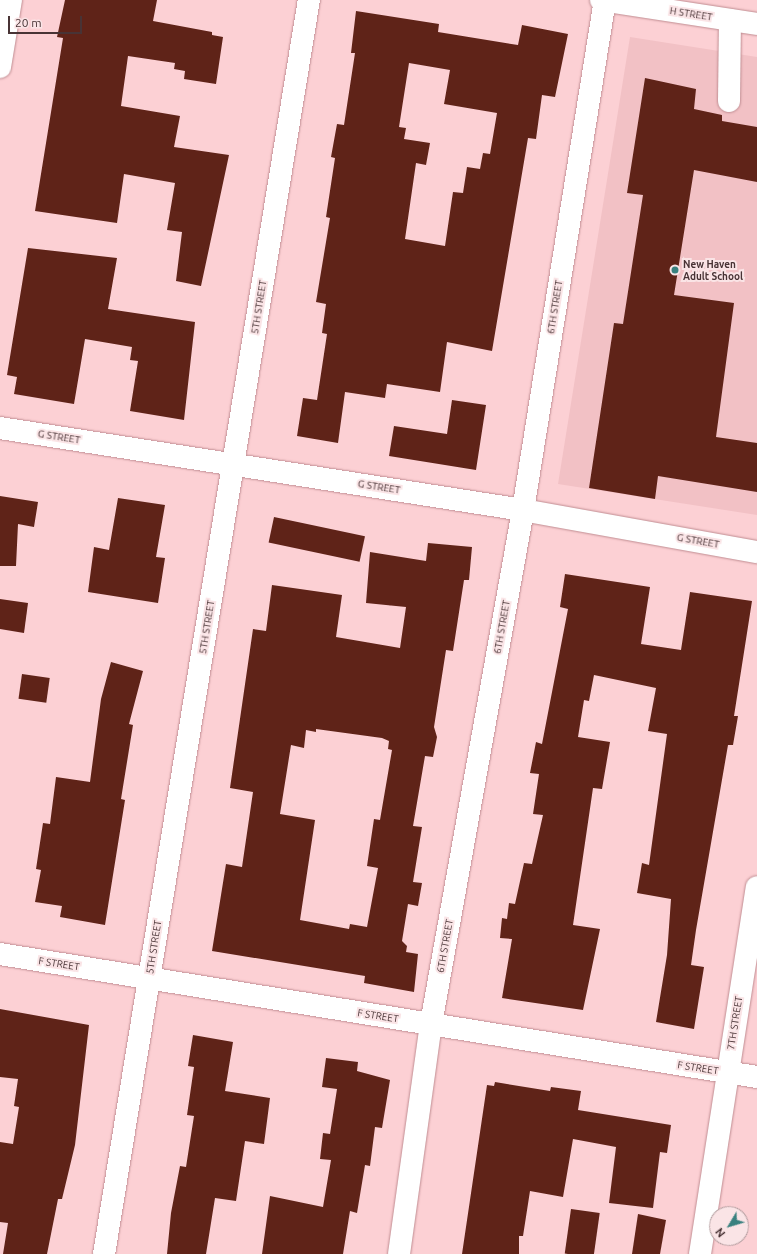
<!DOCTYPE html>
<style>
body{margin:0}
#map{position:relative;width:757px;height:1254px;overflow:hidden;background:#fcd0d4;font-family:Ubuntu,sans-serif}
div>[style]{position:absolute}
.built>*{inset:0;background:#f2c1c5}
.building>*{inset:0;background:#5f2318;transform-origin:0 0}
.roads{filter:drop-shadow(0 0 1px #c08d92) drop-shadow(0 0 1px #c08d92)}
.minor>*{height:22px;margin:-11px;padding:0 11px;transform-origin:11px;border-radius:11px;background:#fff}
.dots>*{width:11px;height:11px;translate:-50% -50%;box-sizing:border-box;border:2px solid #fae4e6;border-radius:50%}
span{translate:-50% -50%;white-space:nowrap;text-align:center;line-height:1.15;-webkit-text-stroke:4px #fae4e6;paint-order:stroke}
.street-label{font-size:10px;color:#483335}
.poi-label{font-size:10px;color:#483335;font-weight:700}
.left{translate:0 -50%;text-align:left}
.north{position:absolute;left:709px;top:1206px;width:40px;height:40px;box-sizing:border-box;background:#fae4e6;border:1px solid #b39d9f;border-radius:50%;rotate:232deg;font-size:11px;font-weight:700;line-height:16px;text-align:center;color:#483335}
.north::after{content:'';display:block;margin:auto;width:14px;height:18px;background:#39817f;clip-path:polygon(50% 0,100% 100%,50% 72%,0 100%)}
.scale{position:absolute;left:8px;top:16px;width:74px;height:18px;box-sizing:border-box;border:2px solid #483335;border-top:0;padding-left:5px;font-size:12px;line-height:14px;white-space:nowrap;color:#483335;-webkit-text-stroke:3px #fae4e6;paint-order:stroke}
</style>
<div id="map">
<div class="built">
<i style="clip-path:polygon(630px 37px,757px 57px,757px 515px,558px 484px)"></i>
</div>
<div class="building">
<i style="clip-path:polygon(65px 0,157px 0,153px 21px,212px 32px,212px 35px,223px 37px,216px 84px,184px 79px,185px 71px,174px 69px,175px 63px,128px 56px,121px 106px,180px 116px,174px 147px,229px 155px,201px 286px,176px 281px,182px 232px,167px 230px,175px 183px,124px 174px,117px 223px,35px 211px,63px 38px,57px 37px)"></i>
<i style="clip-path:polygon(evenodd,356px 11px,439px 24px,438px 32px,518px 45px,522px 25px,568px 34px,555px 97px,542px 95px,536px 139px,528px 138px,492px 351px,447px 342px,440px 392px,387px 384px,385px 398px,345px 392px,338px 443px,297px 436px,303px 398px,317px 400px,327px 334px,322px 333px,326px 304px,316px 302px,330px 218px,326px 217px,335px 158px,331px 157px,337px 124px,344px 125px,355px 53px,351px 53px,356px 11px,409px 63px,450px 70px,444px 104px,497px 113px,490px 154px,483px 153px,480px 169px,467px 167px,463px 193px,453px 192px,445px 246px,405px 239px,416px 163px,426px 165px,430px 143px,404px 139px,406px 128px,399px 127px,409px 63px)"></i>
<i style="clip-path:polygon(645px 78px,696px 89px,694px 109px,722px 115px,722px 121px,757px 127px,757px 182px,694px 170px,674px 295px,734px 303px,716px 437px,757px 443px,757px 492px,658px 476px,655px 499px,589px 488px,614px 323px,623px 324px,643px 195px,627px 193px)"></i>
<i style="clip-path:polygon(28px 248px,117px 258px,108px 309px,195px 322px,184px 420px,130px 411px,138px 361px,130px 360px,132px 347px,85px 339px,74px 404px,14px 394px,17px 377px,7px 375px)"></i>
<i style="clip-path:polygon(452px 400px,486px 405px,476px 470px,389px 456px,394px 426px,447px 434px)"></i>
<i style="clip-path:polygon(0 496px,38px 502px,34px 527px,18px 524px,16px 566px,0 566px)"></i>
<i style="clip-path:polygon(118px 498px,165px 505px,156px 557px,165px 558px,158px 603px,88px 592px,94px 547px,109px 550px)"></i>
<i style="left:274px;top:517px;width:93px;height:26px;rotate:12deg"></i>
<i style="clip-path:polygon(evenodd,428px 543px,472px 547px,469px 580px,464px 580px,453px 651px,446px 650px,434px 727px,437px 737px,433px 757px,425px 756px,413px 826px,422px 827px,413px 882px,422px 883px,418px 906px,408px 904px,402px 941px,407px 946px,406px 952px,418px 954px,414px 992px,364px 983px,365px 976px,212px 951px,226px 864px,242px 867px,253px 792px,230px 788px,253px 629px,266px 631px,272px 585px,342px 595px,336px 637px,400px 648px,406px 607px,366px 603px,370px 552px,426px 561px,428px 543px,316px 729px,382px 738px,389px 741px,388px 749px,392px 750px,380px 820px,374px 819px,367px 866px,378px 868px,367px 927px,350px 924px,349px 929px,300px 920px,315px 820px,280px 814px,291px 745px,304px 748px,306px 730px,316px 732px,316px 729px)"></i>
<i style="clip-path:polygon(565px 574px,650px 587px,641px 644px,681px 650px,690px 592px,752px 601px,734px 716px,738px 716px,733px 745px,728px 745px,696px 930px,691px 965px,704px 967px,694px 1029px,656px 1022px,667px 955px,671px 899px,637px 893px,642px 863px,649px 865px,667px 734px,648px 731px,656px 688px,594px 675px,589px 701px,584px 700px,578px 737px,610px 742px,602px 789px,593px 788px,573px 925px,600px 929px,583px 1010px,502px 998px,512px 939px,500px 938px,502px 918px,507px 919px,509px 903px,515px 904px,524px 863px,532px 864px,543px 815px,533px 814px,539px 774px,530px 773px,536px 742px,542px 744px,568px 609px,560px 607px)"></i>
<i style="clip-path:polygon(0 599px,28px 603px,24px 633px,0 629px)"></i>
<i style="clip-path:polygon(111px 662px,143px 671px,129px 724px,133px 725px,121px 799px,125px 800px,105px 925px,60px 917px,62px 906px,35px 902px,41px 870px,36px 869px,43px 823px,50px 824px,56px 777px,90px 782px,101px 699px)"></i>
<i style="left:22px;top:674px;width:28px;height:25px;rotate:8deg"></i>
<i style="clip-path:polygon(0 1009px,89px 1025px,75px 1145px,62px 1199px,58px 1199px,47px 1254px,3px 1254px,8px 1223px,0 1222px,0 1142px,13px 1144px,19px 1107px,14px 1106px,18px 1079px,0 1077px)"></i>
<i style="clip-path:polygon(193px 1035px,233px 1042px,225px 1091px,270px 1098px,264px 1144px,245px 1141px,236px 1201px,215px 1198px,206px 1254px,167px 1254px,171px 1213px,180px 1166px,186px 1167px,194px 1116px,187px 1115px,194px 1067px,188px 1066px)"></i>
<i style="clip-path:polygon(326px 1058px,358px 1062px,357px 1071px,390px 1080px,382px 1128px,375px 1127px,370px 1166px,365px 1165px,357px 1213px,350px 1211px,343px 1254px,262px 1254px,270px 1196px,323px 1207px,331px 1160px,320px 1159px,323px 1133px,330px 1134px,337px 1089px,322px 1087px)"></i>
<i style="clip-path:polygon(495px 1082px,550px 1091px,551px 1087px,581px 1091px,578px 1110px,671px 1125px,667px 1153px,660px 1152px,653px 1208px,609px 1203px,616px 1147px,573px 1139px,563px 1197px,530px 1191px,523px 1236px,519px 1236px,519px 1254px,462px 1254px,487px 1085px,494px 1086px)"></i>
<i style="left:571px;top:1209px;width:29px;height:45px;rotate:8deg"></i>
<i style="clip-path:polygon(638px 1214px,666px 1220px,660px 1254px,632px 1254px)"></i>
</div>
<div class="roads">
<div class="minor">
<i style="left:601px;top:0;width:158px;rotate:8.7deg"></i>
<i style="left:0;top:67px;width:68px;rotate:-80.7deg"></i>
<i style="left:729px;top:101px;width:81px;rotate:-89.3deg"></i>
<i style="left:0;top:428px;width:529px;rotate:8.91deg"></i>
<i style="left:523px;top:510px;width:238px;rotate:10.2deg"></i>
<i style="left:0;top:954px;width:767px;rotate:9.23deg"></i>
<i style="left:104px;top:1254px;width:1271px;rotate:-80.72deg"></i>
<i style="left:399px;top:1254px;width:232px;rotate:-82.1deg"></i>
<i style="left:431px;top:1024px;width:522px;rotate:-79.85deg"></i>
<i style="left:523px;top:510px;width:517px;rotate:-80.87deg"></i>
<i style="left:700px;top:1254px;width:371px;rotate:-81.2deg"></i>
</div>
</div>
<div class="dots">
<i style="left:675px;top:270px;background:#39817f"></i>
</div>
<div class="street-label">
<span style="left:691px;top:14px;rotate:9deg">H STREET</span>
<span style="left:259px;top:307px;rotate:-81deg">5TH STREET</span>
<span style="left:555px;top:307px;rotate:-81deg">6TH STREET</span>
<span style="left:59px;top:437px;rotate:9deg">G STREET</span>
<span style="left:379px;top:487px;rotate:9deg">G STREET</span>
<span style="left:698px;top:541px;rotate:10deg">G STREET</span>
<span style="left:207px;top:627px;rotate:-81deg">5TH STREET</span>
<span style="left:502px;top:627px;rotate:-80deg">6TH STREET</span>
<span style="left:445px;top:946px;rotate:-80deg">6TH STREET</span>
<span style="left:154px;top:947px;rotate:-81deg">5TH STREET</span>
<span style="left:59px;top:964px;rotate:9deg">F STREET</span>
<span style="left:378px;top:1016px;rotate:9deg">F STREET</span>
<span style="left:735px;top:1023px;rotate:-81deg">7TH STREET</span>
<span style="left:698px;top:1068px;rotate:9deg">F STREET</span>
</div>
<div class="poi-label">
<span class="left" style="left:683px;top:270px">New Haven<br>Adult School</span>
</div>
<div class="north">N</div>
<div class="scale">20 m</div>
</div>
